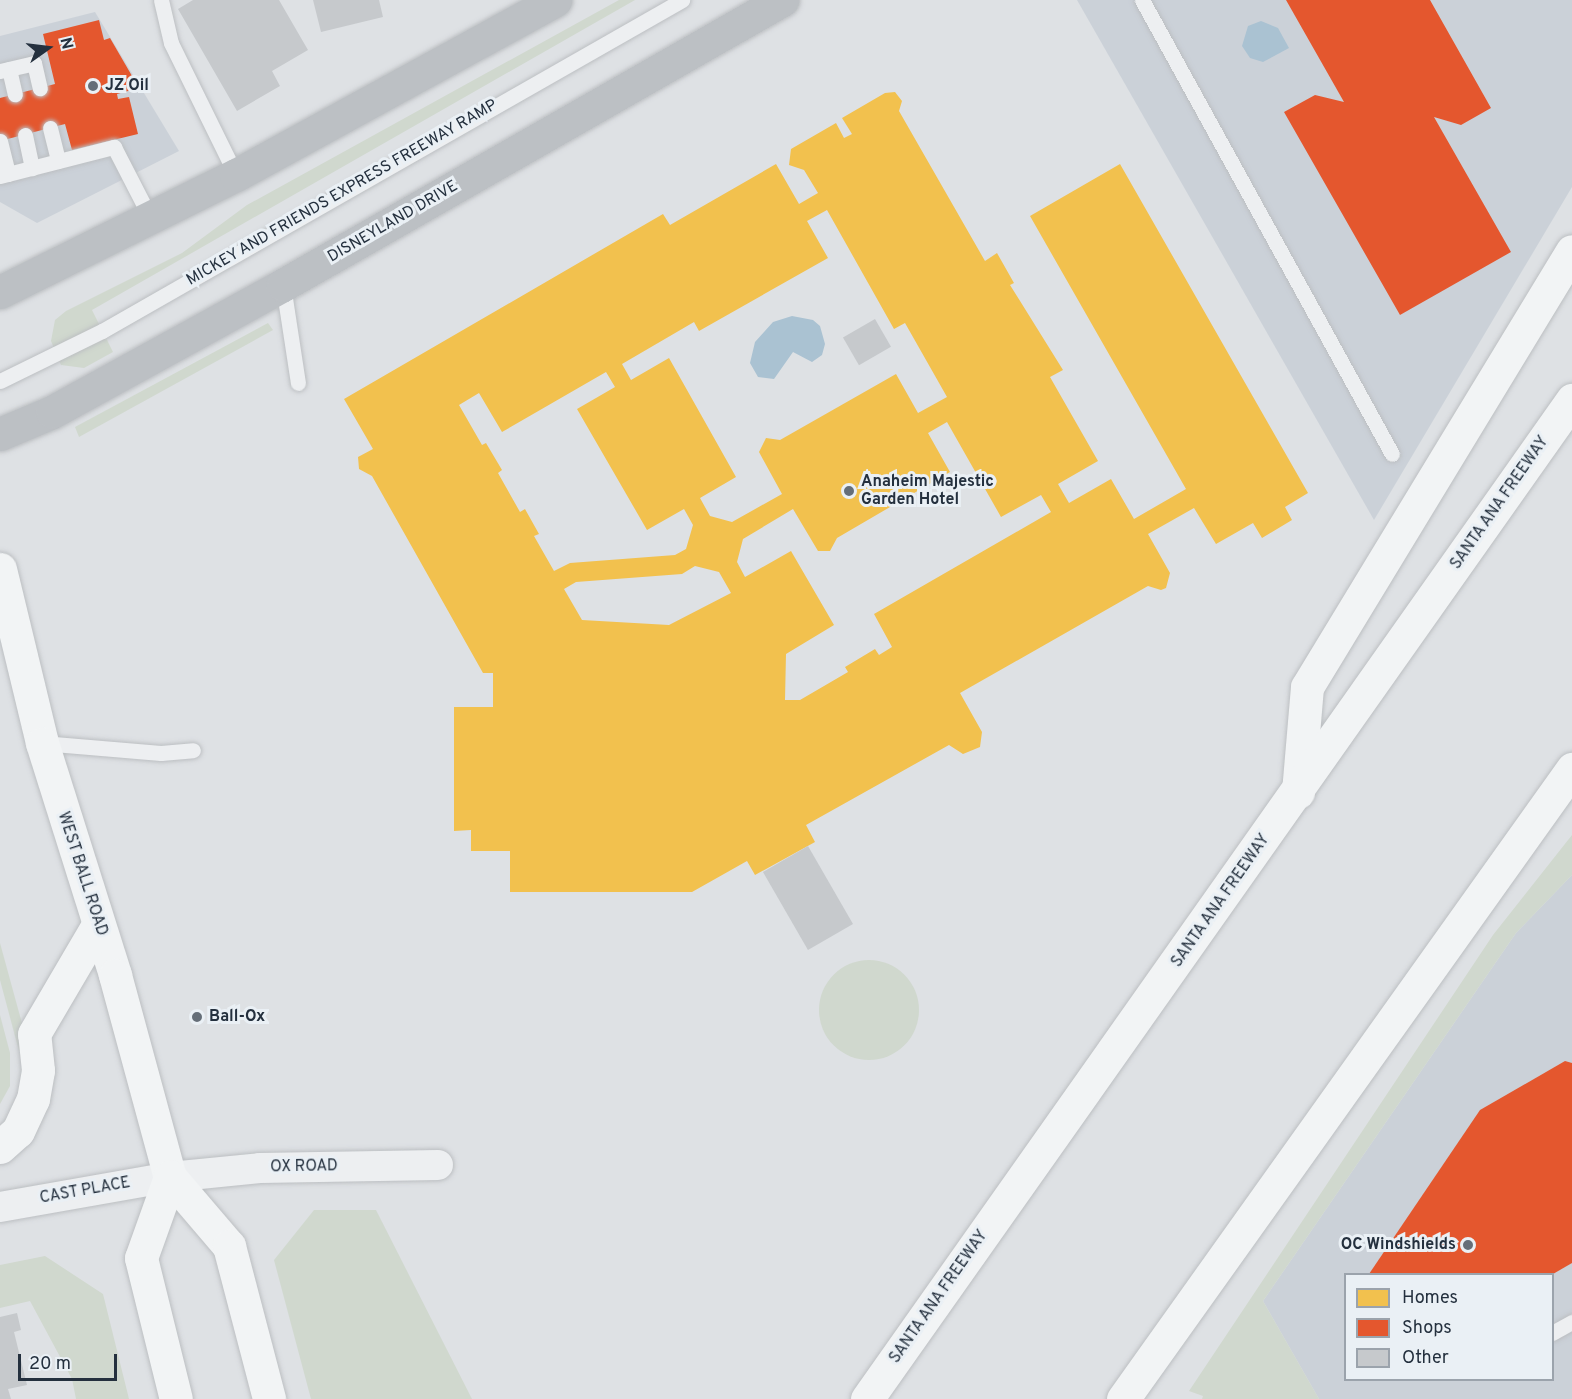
<!DOCTYPE html>
<style>
body{margin:0}
#map{position:relative;width:1572px;height:1399px;overflow:hidden;background:#dee1e4;font-family:Overpass,sans-serif}
div>[style]{position:absolute}
.built>*{inset:0;background:#cbd1d8}
.green>*{inset:0;background:#d0d8ce}
.round{border-radius:50%}
.water>*{inset:0;background:#aac2d2}
.homes>*{inset:0;background:#f2c14e}
.shops>*{inset:0;background:#e4572e}
.building>*{inset:0;background:#c6c9cc;transform-origin:0 0}
.roads{filter:drop-shadow(0 0 2px #bcbfc2) drop-shadow(0 0 2px #bcbfc2)}
.lane>*{height:15px;margin:-7.5px;padding:0 7.5px;transform-origin:7.5px;border-radius:7.5px;background:#edeff1}
.street>*{height:30px;margin:-15px;padding:0 15px;transform-origin:15px;border-radius:15px;background:#edeff1}
.secondary>*{height:33px;margin:-16.5px;padding:0 16.5px;transform-origin:16.5px;border-radius:16.5px;background:#bcc0c4}
.primary>*{height:33px;margin:-16.5px;padding:0 16.5px;transform-origin:16.5px;border-radius:16.5px;background:#f2f4f5}
.highway>*{height:33px;margin:-16.5px;padding:0 16.5px;transform-origin:16.5px;border-radius:16.5px;background:#f2f4f5}
.dots>*{width:16px;height:16px;translate:-50% -50%;box-sizing:border-box;border:3px solid #eaf0f5;border-radius:50%}
span{translate:-50% -50%;white-space:nowrap;text-align:center;line-height:1.15;-webkit-text-stroke:6px #eaf0f5;paint-order:stroke}
.poi-label{font-size:16px;color:#24303e;font-weight:700}
.left{translate:0 -50%;text-align:left}
.right{translate:-100% -50%;text-align:right}
.street-label{font-size:16px;color:#24303e}
.legend{position:absolute;left:1344px;top:1273px;width:210px;height:108px;box-sizing:border-box;background:#eaf0f5;border:2px solid #9ba3ac;margin:0;padding:8px 10px;list-style:none;font-size:18px;color:#24303e}
.legend li{display:flex;align-items:center;gap:12px;height:30px}
.legend b{width:30px;border:2px solid #9ba3ac}
.north{position:absolute;left:18px;top:18px;width:60px;height:60px;-webkit-text-stroke:4px #eaf0f5;paint-order:stroke;rotate:76deg;font-size:16px;font-weight:700;line-height:24px;text-align:center;color:#24303e}
.north::after{content:'';display:block;margin:auto;width:21px;height:27px;background:#24303e;clip-path:polygon(50% 0,100% 100%,50% 72%,0 100%)}
.scale{position:absolute;left:18px;top:1354px;width:99px;height:27px;box-sizing:border-box;border:3px solid #24303e;border-top:0;padding-left:8px;font-size:18px;line-height:21px;white-space:nowrap;color:#24303e;-webkit-text-stroke:4px #eaf0f5;paint-order:stroke}
</style>
<div id="map">
<div class="built">
<i style="clip-path:polygon(1077px 0,1572px 0,1572px 187px,1374px 520px)"></i>
<i style="clip-path:polygon(95px 12px,179px 151px,37px 223px,0 202px,0 36px)"></i>
<i style="clip-path:polygon(evenodd,1572px 875px,1572px 1399px,1319px 1399px,1263px 1301px,1516px 933px,1572px 875px,1346px 1274px,1552px 1274px,1552px 1380px,1346px 1380px,1346px 1274px)"></i>
</div>
<div class="green">
<i style="clip-path:polygon(619px 0,635px 0,92px 310px,113px 352px,84px 368px,61px 365px,51px 341px,55px 320px,66px 311px,182px 253px,247px 205px)"></i>
<i style="clip-path:polygon(268px 323px,273px 330px,79px 437px,75px 427px)"></i>
<i style="clip-path:polygon(1572px 835px,1572px 875px,1516px 933px,1263px 1301px,1319px 1399px,1202px 1399px,1203px 1396px,1189px 1391px,1493px 935px)"></i>
<i style="clip-path:polygon(0 943px,29px 1049px,19px 1051px,0 980px)"></i>
<i class="round" style="left:819px;top:960px;width:100px;height:100px"></i>
<i style="clip-path:polygon(0 1015px,10px 1053px,10px 1086px,0 1104px)"></i>
<i style="clip-path:polygon(314px 1210px,376px 1210px,472px 1399px,311px 1399px,274px 1260px)"></i>
<i style="clip-path:polygon(45px 1256px,103px 1294px,129px 1399px,76px 1399px,72px 1379px,30px 1301px,0 1308px,0 1265px)"></i>
</div>
<div class="water">
<i style="clip-path:polygon(1261px 21px,1278px 28px,1289px 48px,1263px 62px,1250px 58px,1242px 46px,1248px 26px)"></i>
<i style="clip-path:polygon(792px 316px,813px 320px,820px 326px,825px 344px,822px 355px,812px 362px,793px 352px,774px 379px,758px 377px,750px 363px,755px 342px,773px 322px)"></i>
</div>
<div class="homes">
<i style="clip-path:polygon(evenodd,895px 92px,902px 101px,899px 111px,985px 261px,997px 253px,1014px 283px,1010px 285px,1063px 370px,1050px 377px,1098px 461px,1058px 484px,1069px 503px,1111px 479px,1134px 519px,1186px 489px,1030px 216px,1120px 164px,1308px 493px,1285px 507px,1292px 520px,1262px 538px,1253px 523px,1216px 544px,1194px 508px,1148px 534px,1170px 573px,1166px 588px,1161px 590px,1148px 586px,960px 693px,982px 732px,980px 747px,963px 754px,949px 745px,806px 825px,815px 842px,755px 875px,747px 861px,692px 892px,510px 892px,510px 851px,471px 851px,471px 830px,454px 831px,454px 707px,493px 707px,493px 673px,483px 673px,372px 476px,359px 469px,358px 457px,373px 449px,344px 399px,663px 214px,670px 225px,776px 164px,799px 204px,818px 193px,804px 170px,789px 165px,791px 149px,836px 123px,844px 138px,852px 134px,842px 118px,885px 93px,895px 92px,827px 210px,894px 329px,905px 323px,947px 397px,918px 413px,896px 374px,780px 440px,766px 438px,759px 452px,782px 494px,732px 522px,710px 516px,700px 498px,736px 477px,669px 358px,631px 380px,622px 364px,694px 322px,699px 331px,828px 258px,807px 221px,827px 210px,895px 92px,606px 372px,615px 387px,577px 409px,647px 530px,684px 509px,693px 525px,686px 549px,675px 555px,570px 563px,554px 571px,534px 536px,539px 534px,525px 509px,520px 512px,498px 473px,502px 470px,486px 443px,482px 445px,459px 405px,479px 393px,502px 432px,606px 372px,895px 92px,947px 422px,1001px 517px,1041px 495px,1051px 512px,874px 614px,892px 647px,879px 655px,875px 649px,845px 667px,848px 672px,800px 700px,785px 700px,786px 654px,834px 625px,791px 551px,745px 577px,737px 562px,743px 539px,793px 509px,818px 551px,830px 551px,837px 538px,950px 472px,928px 433px,947px 422px,895px 92px,695px 566px,719px 572px,731px 593px,669px 625px,582px 620px,564px 589px,576px 582px,682px 574px,695px 566px)"></i>
</div>
<div class="shops">
<i style="clip-path:polygon(1286px 0,1430px 0,1491px 108px,1461px 125px,1434px 117px,1511px 252px,1400px 315px,1284px 112px,1315px 95px,1344px 102px)"></i>
<i style="clip-path:polygon(99px 20px,104px 40px,110px 38px,139px 88px,117px 94px,118px 99px,129px 97px,138px 134px,72px 150px,65px 124px,0 141px,0 98px,55px 84px,43px 34px)"></i>
<i style="clip-path:polygon(1565px 1061px,1572px 1063px,1572px 1263px,1553px 1274px,1369px 1274px,1480px 1110px)"></i>
</div>
<div class="building">
<i style="clip-path:polygon(193px 0,279px 0,308px 50px,272px 71px,280px 86px,237px 111px,178px 9px)"></i>
<i style="clip-path:polygon(313px 0,379px 0,383px 17px,321px 32px)"></i>
<i style="left:875px;top:319px;width:32px;height:37px;rotate:60deg"></i>
<i style="left:808px;top:846px;width:90px;height:52px;rotate:60deg"></i>
<i style="clip-path:polygon(17px 1313px,21px 1330px,14px 1332px,27px 1385px,8px 1389px,11px 1399px,0 1399px,0 1317px)"></i>
</div>
<div class="roads">
<div class="lane">
<i style="left:161px;top:0;width:44px;rotate:76.9deg"></i>
<i style="left:171px;top:43px;width:147px;rotate:63.8deg"></i>
<i style="left:1142px;top:0;width:518px;rotate:61.16deg"></i>
<i style="left:9px;top:69px;width:26px;rotate:77deg"></i>
<i style="left:0;top:71px;width:35px;rotate:-13deg"></i>
<i style="left:34px;top:63px;width:26px;rotate:77deg"></i>
<i style="left:50px;top:128px;width:34px;rotate:76deg"></i>
<i style="left:25px;top:135px;width:34px;rotate:78deg"></i>
<i style="left:0;top:141px;width:34px;rotate:76deg"></i>
<i style="left:0;top:176px;width:118px;rotate:-14.3deg"></i>
<i style="left:114px;top:147px;width:79px;rotate:62.8deg"></i>
<i style="left:283px;top:285px;width:99px;rotate:81.3deg"></i>
<i style="left:0;top:381px;width:114px;rotate:-26.1deg"></i>
<i style="left:102px;top:331px;width:668px;rotate:-29.71deg"></i>
<i style="left:42px;top:743px;width:119px;rotate:4.8deg"></i>
<i style="left:161px;top:753px;width:32px;rotate:-5deg"></i>
<i style="left:1552px;top:1333px;width:23px;rotate:-29deg"></i>
</div>
<div class="street">
<i style="left:0;top:1207px;width:173px;rotate:-10deg"></i>
<i style="left:170px;top:1177px;width:90px;rotate:-5.7deg"></i>
<i style="left:260px;top:1168px;width:178px;rotate:-1deg"></i>
</div>
<div class="secondary">
<i style="left:0;top:292px;width:263px;rotate:-26.4deg"></i>
<i style="left:236px;top:175px;width:364px;rotate:-28.7deg"></i>
<i style="left:0;top:434px;width:56px;rotate:-22.9deg"></i>
<i style="left:52px;top:412px;width:264px;rotate:-28.8deg"></i>
<i style="left:283px;top:285px;width:575px;rotate:-29.73deg"></i>
</div>
<div class="primary">
<i style="left:0;top:569px;width:179px;rotate:76.4deg"></i>
<i style="left:42px;top:743px;width:243px;rotate:72.5deg"></i>
<i style="left:115px;top:975px;width:209px;rotate:74.8deg"></i>
<i style="left:170px;top:1177px;width:91px;rotate:49.5deg"></i>
<i style="left:229px;top:1246px;width:158px;rotate:75.3deg"></i>
<i style="left:0;top:1147px;width:24px;rotate:-42deg"></i>
<i style="left:18px;top:1131px;width:35px;rotate:-65deg"></i>
<i style="left:33px;top:1099px;width:29px;rotate:-80deg"></i>
<i style="left:38px;top:1070px;width:36px;rotate:-96deg"></i>
<i style="left:34px;top:1034px;width:126px;rotate:-59.6deg"></i>
<i style="left:170px;top:1177px;width:86px;rotate:109.7deg"></i>
<i style="left:141px;top:1258px;width:145px;rotate:76.1deg"></i>
</div>
<div class="highway">
<i style="left:1298px;top:792px;width:105px;rotate:-85.1deg"></i>
<i style="left:1307px;top:687px;width:510px;rotate:-58.71deg"></i>
<i style="left:867px;top:1399px;width:1223px;rotate:-54.79deg"></i>
<i style="left:1123px;top:1399px;width:774px;rotate:-54.52deg"></i>
</div>
</div>
<div class="dots">
<i style="left:93px;top:86px;background:#656e78"></i>
<i style="left:849px;top:491px;background:#656e78"></i>
<i style="left:197px;top:1017px;background:#656e78"></i>
<i style="left:1468px;top:1245px;background:#656e78"></i>
</div>
<div class="poi-label">
<span class="left" style="left:105px;top:86px">JZ Oil</span>
<span class="left" style="left:861px;top:491px">Anaheim Majestic<br>Garden Hotel</span>
<span class="left" style="left:209px;top:1017px">Ball-Ox</span>
<span class="right" style="left:1456px;top:1245px">OC Windshields</span>
</div>
<div class="street-label">
<span style="left:342px;top:193px;rotate:-30deg">MICKEY AND FRIENDS EXPRESS FREEWAY RAMP</span>
<span style="left:393px;top:222px;rotate:-30deg">DISNEYLAND DRIVE</span>
<span style="left:1500px;top:503px;rotate:-55deg">SANTA ANA FREEWAY</span>
<span style="left:82px;top:874px;rotate:72deg">WEST BALL ROAD</span>
<span style="left:1221px;top:901px;rotate:-55deg">SANTA ANA FREEWAY</span>
<span style="left:304px;top:1167px;rotate:-1deg">OX ROAD</span>
<span style="left:85px;top:1191px;rotate:-10deg">CAST PLACE</span>
<span style="left:939px;top:1297px;rotate:-55deg">SANTA ANA FREEWAY</span>
</div>
<ul class="legend">
<li><b style="height:16px;background:#f2c14e"></b>Homes</li>
<li><b style="height:16px;background:#e4572e"></b>Shops</li>
<li><b style="height:16px;background:#c6c9cc"></b>Other</li>
</ul>
<div class="north">N</div>
<div class="scale">20 m</div>
</div>
